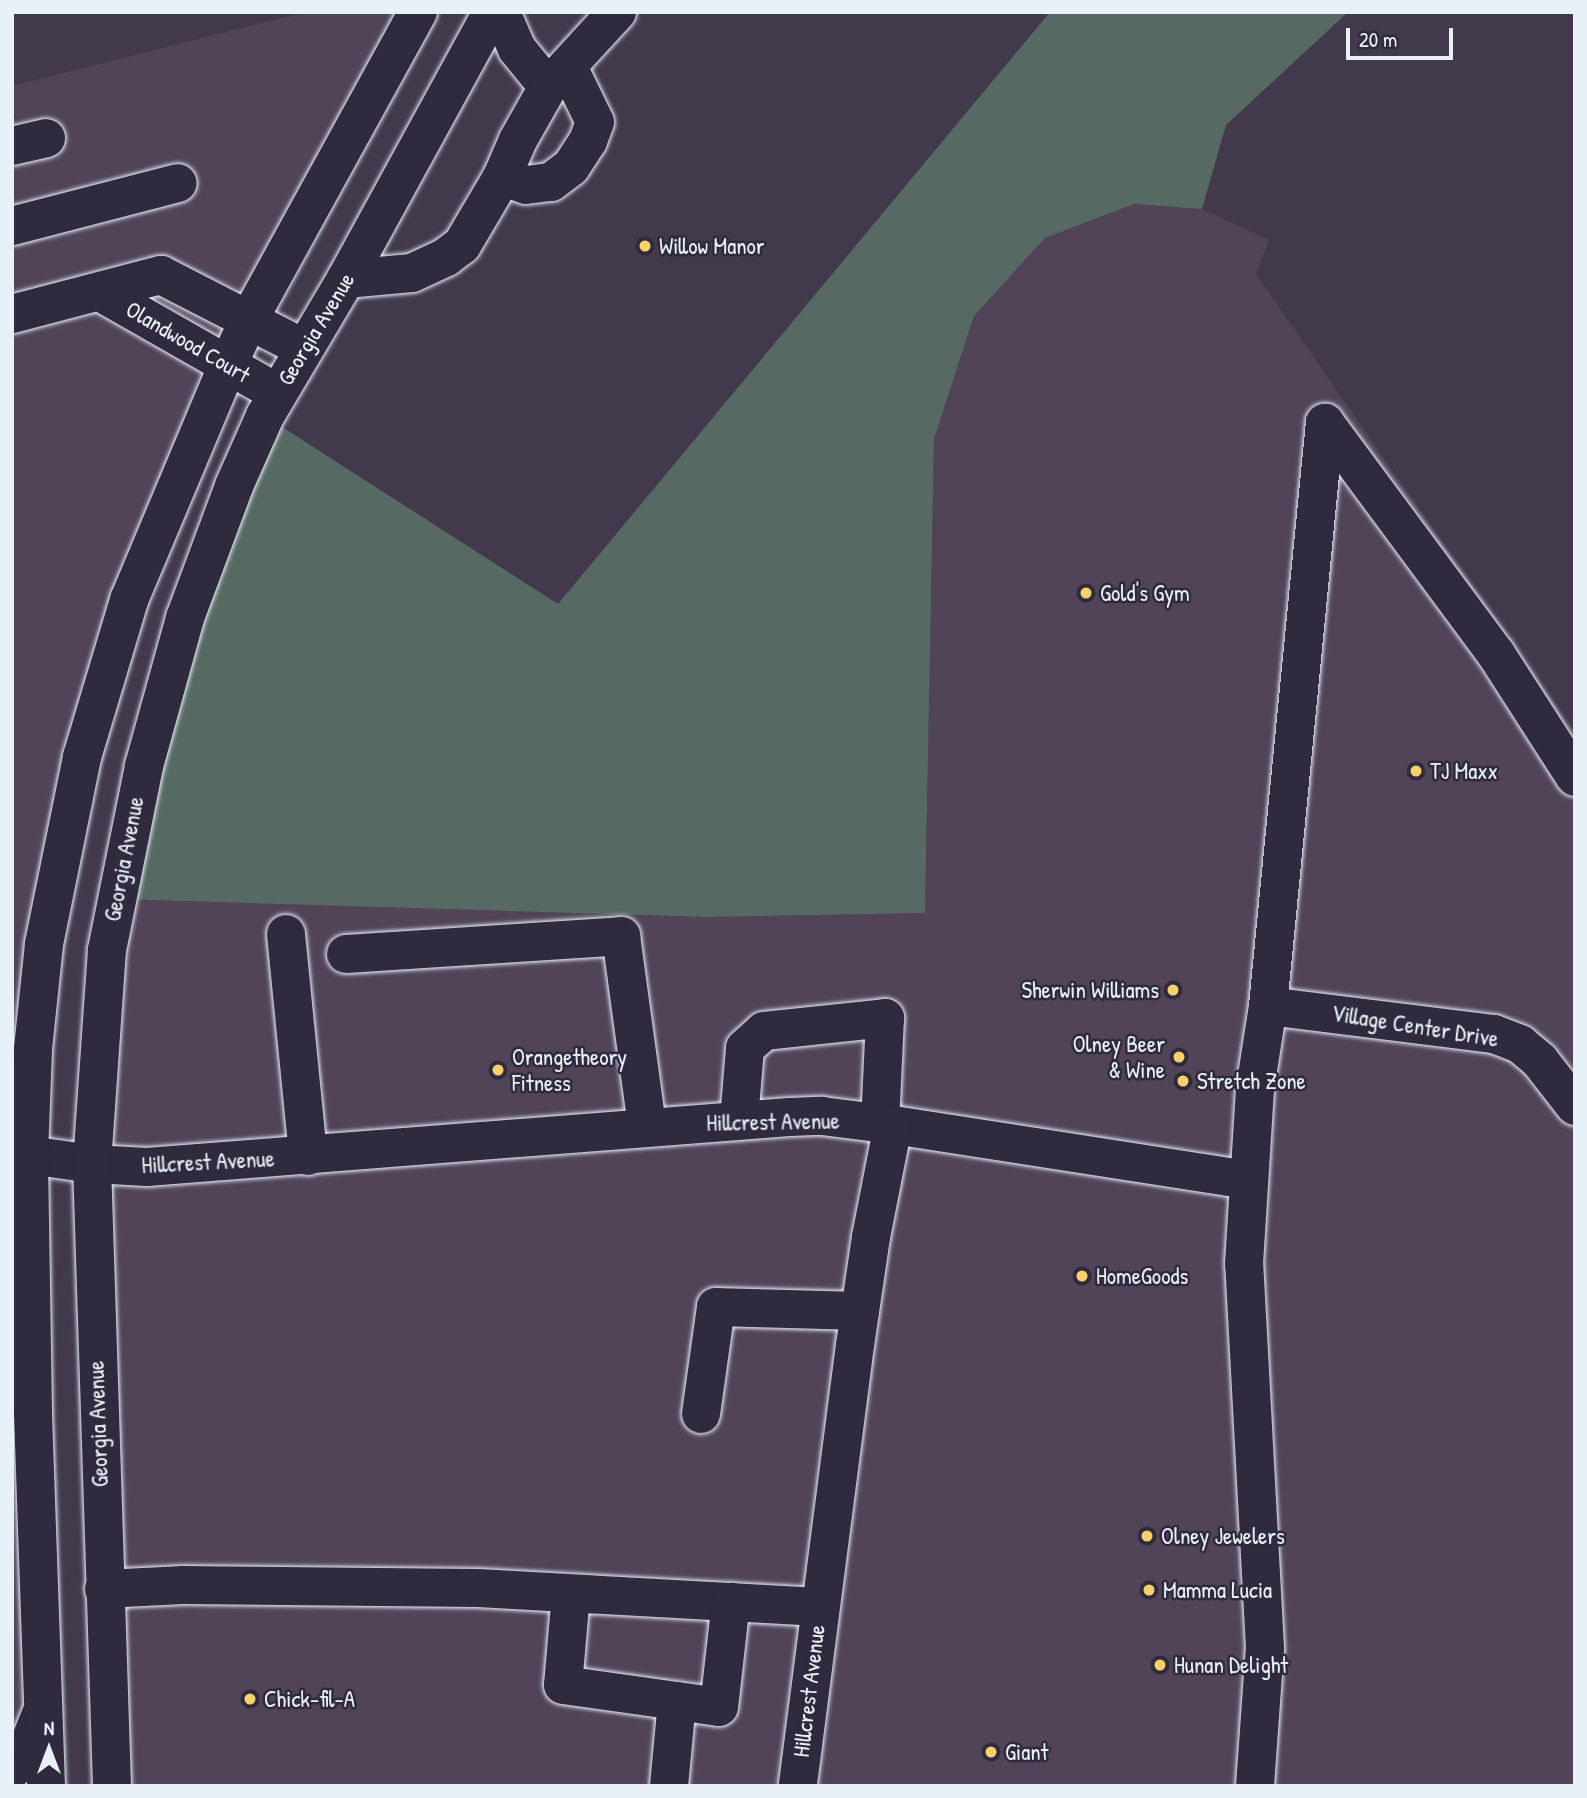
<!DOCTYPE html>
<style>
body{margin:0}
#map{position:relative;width:1587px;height:1798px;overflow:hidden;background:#43394d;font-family:"Patrick Hand",sans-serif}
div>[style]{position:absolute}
.built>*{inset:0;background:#514458}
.green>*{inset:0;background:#566962}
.roads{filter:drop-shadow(0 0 2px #e8f1f8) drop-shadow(0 0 2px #e8f1f8)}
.minor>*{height:38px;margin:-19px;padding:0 19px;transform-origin:19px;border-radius:19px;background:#2f2a3d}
.major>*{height:38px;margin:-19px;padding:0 19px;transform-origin:19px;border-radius:19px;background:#2f2a3d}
.dots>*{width:19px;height:19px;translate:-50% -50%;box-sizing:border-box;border:4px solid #2f2a3d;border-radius:50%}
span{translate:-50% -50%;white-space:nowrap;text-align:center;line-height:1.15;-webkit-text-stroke:5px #2f2a3d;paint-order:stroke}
.poi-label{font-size:23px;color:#e8f1f8}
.left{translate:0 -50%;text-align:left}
.right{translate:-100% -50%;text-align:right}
.street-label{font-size:23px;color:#e8f1f8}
.frame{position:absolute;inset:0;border:14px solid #e8f1f8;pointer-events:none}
.north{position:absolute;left:14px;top:1714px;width:70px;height:70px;-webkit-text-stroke:5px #2f2a3d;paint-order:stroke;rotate:0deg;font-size:19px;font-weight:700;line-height:28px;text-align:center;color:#e8f1f8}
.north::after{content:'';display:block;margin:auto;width:24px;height:32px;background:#e8f1f8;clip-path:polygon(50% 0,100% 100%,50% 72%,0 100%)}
.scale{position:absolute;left:1346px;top:28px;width:107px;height:32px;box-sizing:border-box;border:4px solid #e8f1f8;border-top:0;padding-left:9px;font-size:21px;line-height:24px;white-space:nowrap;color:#e8f1f8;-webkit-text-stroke:5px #2f2a3d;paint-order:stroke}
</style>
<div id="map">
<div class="built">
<i style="clip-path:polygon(306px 12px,396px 12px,210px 353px,44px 944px,45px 1786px,12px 1786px,12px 86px)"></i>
<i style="clip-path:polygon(1134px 204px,1202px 209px,1269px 240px,1256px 274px,1575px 733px,1575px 1786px,112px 1786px,100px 1481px,115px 899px,706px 917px,925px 913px,934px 439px,974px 316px,1045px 238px)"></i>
</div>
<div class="green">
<i style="clip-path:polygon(1050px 12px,1348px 12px,1226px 125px,1202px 209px,1134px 204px,1045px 238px,974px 316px,934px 439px,925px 913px,706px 917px,115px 899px,265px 416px,558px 604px)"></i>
</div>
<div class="roads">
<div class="minor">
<i style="left:501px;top:12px;width:40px;rotate:66.6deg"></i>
<i style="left:517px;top:49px;width:49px;rotate:50.8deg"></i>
<i style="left:12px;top:146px;width:35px;rotate:-13deg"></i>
<i style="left:502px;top:177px;width:25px;rotate:18deg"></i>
<i style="left:526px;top:185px;width:25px;rotate:-7deg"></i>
<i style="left:551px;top:182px;width:25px;rotate:-37deg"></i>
<i style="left:571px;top:167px;width:31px;rotate:-57deg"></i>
<i style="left:588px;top:141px;width:20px;rotate:-70deg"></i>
<i style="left:595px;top:122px;width:61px;rotate:-116.1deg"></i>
<i style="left:12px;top:226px;width:171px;rotate:-14.5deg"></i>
<i style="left:346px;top:279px;width:66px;rotate:-5.2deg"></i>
<i style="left:412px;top:273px;width:38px;rotate:-25deg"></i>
<i style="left:446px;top:257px;width:20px;rotate:-37deg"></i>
<i style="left:462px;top:245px;width:79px;rotate:-59.5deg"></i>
<i style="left:502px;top:177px;width:40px;rotate:-66.6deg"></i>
<i style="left:518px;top:140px;width:61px;rotate:-60.5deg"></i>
<i style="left:548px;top:87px;width:102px;rotate:-47.4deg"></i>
<i style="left:100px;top:292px;width:204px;rotate:29.7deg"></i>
<i style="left:12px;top:314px;width:154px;rotate:-14.7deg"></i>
<i style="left:161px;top:275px;width:160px;rotate:27.2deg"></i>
<i style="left:1325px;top:423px;width:287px;rotate:53.5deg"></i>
<i style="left:1496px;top:654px;width:146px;rotate:57.3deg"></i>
<i style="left:286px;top:934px;width:223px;rotate:84.3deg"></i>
<i style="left:346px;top:954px;width:276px;rotate:-3.7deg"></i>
<i style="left:621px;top:936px;width:193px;rotate:82.2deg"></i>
<i style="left:1268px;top:1006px;width:228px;rotate:7.1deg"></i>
<i style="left:1494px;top:1034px;width:28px;rotate:21deg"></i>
<i style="left:1520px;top:1044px;width:26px;rotate:40deg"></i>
<i style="left:1540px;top:1061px;width:57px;rotate:52.1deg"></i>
<i style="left:739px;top:1120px;width:72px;rotate:-85.2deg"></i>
<i style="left:745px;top:1048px;width:25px;rotate:-42deg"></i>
<i style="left:764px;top:1031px;width:122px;rotate:-6.1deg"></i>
<i style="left:885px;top:1018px;width:107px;rotate:92.7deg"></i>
<i style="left:893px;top:1125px;width:360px;rotate:8.8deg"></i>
<i style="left:29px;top:1155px;width:64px;rotate:8.1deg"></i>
<i style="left:92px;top:1164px;width:55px;rotate:3.1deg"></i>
<i style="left:147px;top:1167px;width:644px;rotate:-4.45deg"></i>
<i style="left:789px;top:1117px;width:33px;rotate:-2deg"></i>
<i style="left:822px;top:1116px;width:72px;rotate:7.2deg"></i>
<i style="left:893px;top:1125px;width:114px;rotate:101.1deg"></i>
<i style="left:871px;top:1237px;width:109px;rotate:98.4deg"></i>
<i style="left:855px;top:1345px;width:445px;rotate:97.4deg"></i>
<i style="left:701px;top:1414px;width:108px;rotate:-82deg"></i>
<i style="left:716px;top:1307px;width:144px;rotate:1.6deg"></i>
<i style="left:104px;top:1589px;width:79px;rotate:-2.9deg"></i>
<i style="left:183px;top:1585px;width:295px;rotate:0.6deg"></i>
<i style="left:478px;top:1588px;width:342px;rotate:3.2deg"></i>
<i style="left:571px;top:1594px;width:91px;rotate:95deg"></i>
<i style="left:563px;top:1685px;width:115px;rotate:8deg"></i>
<i style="left:669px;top:1786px;width:85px;rotate:-84.6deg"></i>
<i style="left:677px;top:1701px;width:42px;rotate:8.1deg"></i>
<i style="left:719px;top:1707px;width:106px;rotate:-83.5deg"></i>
<i style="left:1255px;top:1786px;width:138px;rotate:-85.9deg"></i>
<i style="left:1265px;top:1648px;width:385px;rotate:-93.1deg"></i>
<i style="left:1244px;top:1264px;width:175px;rotate:-86.4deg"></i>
<i style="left:1255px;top:1089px;width:84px;rotate:-81.1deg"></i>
<i style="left:1268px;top:1006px;width:586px;rotate:-84.42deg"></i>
</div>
<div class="major">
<i style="left:12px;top:1770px;width:29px;rotate:-56deg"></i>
<i style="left:28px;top:1746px;width:35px;rotate:-68deg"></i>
<i style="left:46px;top:1786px;width:374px;rotate:-92deg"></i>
<i style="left:33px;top:1412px;width:257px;rotate:-90.9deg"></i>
<i style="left:29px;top:1155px;width:106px;rotate:-87.8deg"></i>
<i style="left:33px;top:1049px;width:106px;rotate:-84deg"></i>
<i style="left:44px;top:944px;width:191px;rotate:-78.5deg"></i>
<i style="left:82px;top:757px;width:164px;rotate:-73.3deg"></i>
<i style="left:129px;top:600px;width:255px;rotate:-67.2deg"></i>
<i style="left:228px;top:365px;width:48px;rotate:-65.6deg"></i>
<i style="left:248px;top:321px;width:353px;rotate:-61.2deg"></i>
<i style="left:112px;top:1786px;width:622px;rotate:-91.84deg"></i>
<i style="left:92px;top:1164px;width:215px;rotate:-86deg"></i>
<i style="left:107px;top:950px;width:188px;rotate:-78.6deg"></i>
<i style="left:144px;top:766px;width:154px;rotate:-74.5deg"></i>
<i style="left:185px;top:618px;width:141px;rotate:-69.6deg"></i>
<i style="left:234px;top:486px;width:77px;rotate:-66.1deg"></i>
<i style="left:265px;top:416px;width:159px;rotate:-59.4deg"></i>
<i style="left:346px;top:279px;width:304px;rotate:-61.3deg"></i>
</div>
</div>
<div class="dots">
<i style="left:645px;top:246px;background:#ffd166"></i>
<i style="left:1086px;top:593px;background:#ffd166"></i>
<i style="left:1416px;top:771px;background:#ffd166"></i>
<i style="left:1173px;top:990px;background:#ffd166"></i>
<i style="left:1179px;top:1057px;background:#ffd166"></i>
<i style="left:498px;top:1070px;background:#ffd166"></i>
<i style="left:1183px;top:1081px;background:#ffd166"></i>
<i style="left:1082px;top:1276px;background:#ffd166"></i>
<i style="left:1147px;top:1536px;background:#ffd166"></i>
<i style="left:1149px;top:1590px;background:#ffd166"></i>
<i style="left:1160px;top:1665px;background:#ffd166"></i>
<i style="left:250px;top:1699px;background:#ffd166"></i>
<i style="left:991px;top:1752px;background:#ffd166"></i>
</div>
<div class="poi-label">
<span class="left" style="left:659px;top:246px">Willow Manor</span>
<span class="left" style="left:1100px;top:593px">Gold's Gym</span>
<span class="left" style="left:1430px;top:771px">TJ Maxx</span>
<span class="right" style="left:1159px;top:990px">Sherwin Williams</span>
<span class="right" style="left:1165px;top:1057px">Olney Beer<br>&amp; Wine</span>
<span class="left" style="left:512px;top:1070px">Orangetheory<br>Fitness</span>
<span class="left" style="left:1197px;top:1081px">Stretch Zone</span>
<span class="left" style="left:1096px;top:1276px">HomeGoods</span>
<span class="left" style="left:1161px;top:1536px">Olney Jewelers</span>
<span class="left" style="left:1163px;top:1590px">Mamma Lucia</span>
<span class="left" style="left:1174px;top:1665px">Hunan Delight</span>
<span class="left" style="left:264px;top:1699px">Chick-fil-A</span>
<span class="left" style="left:1005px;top:1752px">Giant</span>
</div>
<div class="street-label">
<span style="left:316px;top:329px;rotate:-59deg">Georgia Avenue</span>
<span style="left:188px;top:342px;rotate:30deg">Olandwood Court</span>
<span style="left:124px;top:859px;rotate:-79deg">Georgia Avenue</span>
<span style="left:1415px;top:1026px;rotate:9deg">Village Center Drive</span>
<span style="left:773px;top:1122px;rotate:-1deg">Hillcrest Avenue</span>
<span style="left:208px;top:1162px;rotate:-3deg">Hillcrest Avenue</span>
<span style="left:98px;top:1424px;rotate:-92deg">Georgia Avenue</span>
<span style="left:809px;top:1691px;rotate:-83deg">Hillcrest Avenue</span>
</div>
<div class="frame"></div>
<div class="north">N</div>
<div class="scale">20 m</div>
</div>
